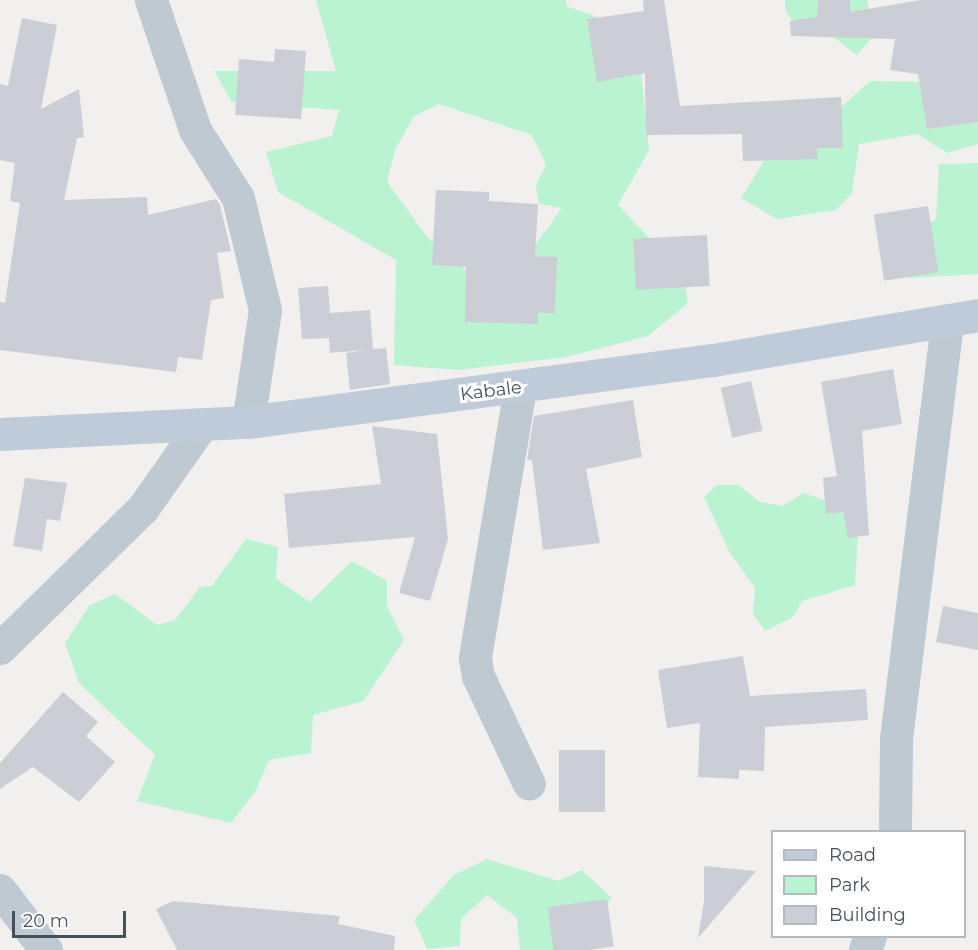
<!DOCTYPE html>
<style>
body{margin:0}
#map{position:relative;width:978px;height:950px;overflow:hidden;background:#f2efef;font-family:Montserrat,sans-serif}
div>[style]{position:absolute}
.green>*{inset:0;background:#baf3d2}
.building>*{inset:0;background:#cbced4;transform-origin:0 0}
.street>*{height:33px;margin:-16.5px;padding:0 16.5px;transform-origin:16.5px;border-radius:16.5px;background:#bfc9d2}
.secondary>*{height:33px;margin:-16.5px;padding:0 16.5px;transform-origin:16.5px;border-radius:16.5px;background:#c0cbda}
span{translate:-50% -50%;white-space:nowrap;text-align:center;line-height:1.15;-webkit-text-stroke:6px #fff;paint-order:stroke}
.street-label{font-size:18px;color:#45525e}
.legend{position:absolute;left:771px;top:830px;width:195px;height:108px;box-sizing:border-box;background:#fff;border:2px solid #b5babf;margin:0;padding:8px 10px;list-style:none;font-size:18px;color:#45525e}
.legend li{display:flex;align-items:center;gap:12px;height:30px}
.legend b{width:30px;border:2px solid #b5babf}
.scale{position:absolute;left:12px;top:911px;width:114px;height:27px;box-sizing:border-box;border:3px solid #45525e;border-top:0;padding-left:8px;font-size:18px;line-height:21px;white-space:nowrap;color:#45525e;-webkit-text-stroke:4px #fff;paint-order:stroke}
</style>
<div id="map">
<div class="green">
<i style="clip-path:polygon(evenodd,316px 0,566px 0,566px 6px,637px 31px,649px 150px,618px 205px,683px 274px,688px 303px,648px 336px,566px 357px,458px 370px,394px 365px,396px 260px,278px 192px,266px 152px,332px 136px,339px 110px,232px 102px,214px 71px,336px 71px,316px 0,439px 104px,532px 135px,546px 165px,536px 185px,539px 204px,562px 208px,535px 245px,471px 274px,428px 238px,387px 182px,395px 150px,414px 116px,439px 104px)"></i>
<i style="clip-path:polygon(785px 0,867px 0,874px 35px,857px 55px,820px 27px,796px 27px,785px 9px)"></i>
<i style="clip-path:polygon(870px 81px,934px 82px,978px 117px,978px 144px,947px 153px,917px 134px,859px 144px,852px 193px,836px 210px,777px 219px,741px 198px,771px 150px,837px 111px)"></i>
<i style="clip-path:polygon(978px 163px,978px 274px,908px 278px,894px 270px,901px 232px,936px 220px,939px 164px)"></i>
<i style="clip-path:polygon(717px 485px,738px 485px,760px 502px,783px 506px,804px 493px,835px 504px,858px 531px,855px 585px,802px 601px,793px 617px,765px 631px,753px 614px,755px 588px,729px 551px,704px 497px)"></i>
<i style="clip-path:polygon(246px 539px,278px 547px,276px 579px,310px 602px,352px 561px,387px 581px,387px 606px,404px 640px,363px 701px,313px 715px,311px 753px,269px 760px,255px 792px,231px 823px,137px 801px,155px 755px,79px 683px,65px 643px,90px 605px,115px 594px,157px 625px,175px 620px,200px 587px,212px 586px)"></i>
<i style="clip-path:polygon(487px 859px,558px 881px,582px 870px,611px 897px,593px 936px,577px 950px,520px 950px,517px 918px,487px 895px,461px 919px,460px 946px,427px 949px,414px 920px,454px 875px)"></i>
</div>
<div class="building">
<i style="clip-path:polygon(643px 0,664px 0,680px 106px,841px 97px,843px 148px,817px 148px,818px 159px,743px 161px,742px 134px,646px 135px,645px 73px,597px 82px,587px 19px,644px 11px)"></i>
<i style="clip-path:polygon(818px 0,850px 0,850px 12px,921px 0,978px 0,978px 122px,927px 129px,918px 74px,890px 70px,895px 39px,791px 36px,790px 21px,817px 17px)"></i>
<i style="clip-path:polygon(22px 18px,57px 25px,41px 109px,79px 89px,84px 137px,77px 138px,64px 200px,147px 197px,148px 215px,216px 199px,220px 205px,231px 251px,217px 253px,224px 298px,211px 300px,202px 360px,178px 357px,176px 372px,0 350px,0 302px,5px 303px,20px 203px,10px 201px,15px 163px,0 160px,0 84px,8px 86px)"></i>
<i style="clip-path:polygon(275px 49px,306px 51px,301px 119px,235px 115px,239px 59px,274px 62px)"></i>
<i style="clip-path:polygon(436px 190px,489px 192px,489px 201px,538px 204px,535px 256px,557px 257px,555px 313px,538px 313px,538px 324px,465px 322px,466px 267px,432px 265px)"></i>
<i style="left:928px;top:206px;width:67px;height:55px;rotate:81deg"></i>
<i style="left:707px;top:235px;width:51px;height:74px;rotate:87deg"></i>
<i style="clip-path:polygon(328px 286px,330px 313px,370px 310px,373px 349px,386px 348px,390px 384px,350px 390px,346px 353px,365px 350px,330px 353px,329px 338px,302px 339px,298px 288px)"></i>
<i style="clip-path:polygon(893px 369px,902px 424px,862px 431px,869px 535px,848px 538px,843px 512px,826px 514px,823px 478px,837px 476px,821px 382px)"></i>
<i style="left:751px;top:381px;width:51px;height:31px;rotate:77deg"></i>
<i style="clip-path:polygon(633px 400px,642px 457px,586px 469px,600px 543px,543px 550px,532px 460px,527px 460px,534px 416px)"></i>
<i style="clip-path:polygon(372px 426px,437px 434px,448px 539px,430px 601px,399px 593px,415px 537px,289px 548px,284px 494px,381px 484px)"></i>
<i style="clip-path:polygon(25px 478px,67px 483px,60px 521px,47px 519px,42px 551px,13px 546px)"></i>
<i style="clip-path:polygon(943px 606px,978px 613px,978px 650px,936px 642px)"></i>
<i style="clip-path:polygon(743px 656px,750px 696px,866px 689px,868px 720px,765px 727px,764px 771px,739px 770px,739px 779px,698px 777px,700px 723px,667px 728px,658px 670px)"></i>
<i style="clip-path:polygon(63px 692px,98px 722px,86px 736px,115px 762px,79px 802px,33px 767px,0 789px,0 763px)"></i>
<i style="left:559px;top:750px;width:46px;height:62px"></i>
<i style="clip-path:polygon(704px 866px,756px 871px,698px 938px,704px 901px)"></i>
<i style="left:607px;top:899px;width:48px;height:60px;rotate:82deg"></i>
<i style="clip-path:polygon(173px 901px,340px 916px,338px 924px,395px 936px,394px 950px,177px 950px,156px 909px)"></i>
</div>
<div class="street">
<i style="left:151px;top:0;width:137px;rotate:71.3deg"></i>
<i style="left:195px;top:130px;width:80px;rotate:57.7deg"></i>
<i style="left:238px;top:198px;width:115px;rotate:76.4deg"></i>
<i style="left:265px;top:310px;width:113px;rotate:98.6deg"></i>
<i style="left:520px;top:388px;width:274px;rotate:99.5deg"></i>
<i style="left:475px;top:658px;width:18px;rotate:81deg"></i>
<i style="left:478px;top:676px;width:119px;rotate:64.7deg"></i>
<i style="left:0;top:648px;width:200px;rotate:-44.4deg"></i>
<i style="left:143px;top:508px;width:99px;rotate:-54.9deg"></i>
<i style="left:895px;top:832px;width:94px;rotate:-89.4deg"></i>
<i style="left:896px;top:738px;width:421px;rotate:-83deg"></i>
<i style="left:0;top:890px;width:76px;rotate:52.5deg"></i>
<i style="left:865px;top:950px;width:15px;rotate:-70deg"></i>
</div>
<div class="secondary">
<i style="left:0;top:434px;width:248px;rotate:-2.8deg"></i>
<i style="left:248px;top:422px;width:469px;rotate:-7.6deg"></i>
<i style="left:713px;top:360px;width:269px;rotate:-9.6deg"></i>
</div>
<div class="street-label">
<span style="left:491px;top:391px;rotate:-7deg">Kabale</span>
</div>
<ul class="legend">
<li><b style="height:8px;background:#c0cbda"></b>Road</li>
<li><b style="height:16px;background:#baf3d2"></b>Park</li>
<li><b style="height:16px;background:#cbced4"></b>Building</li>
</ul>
<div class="scale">20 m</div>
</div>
